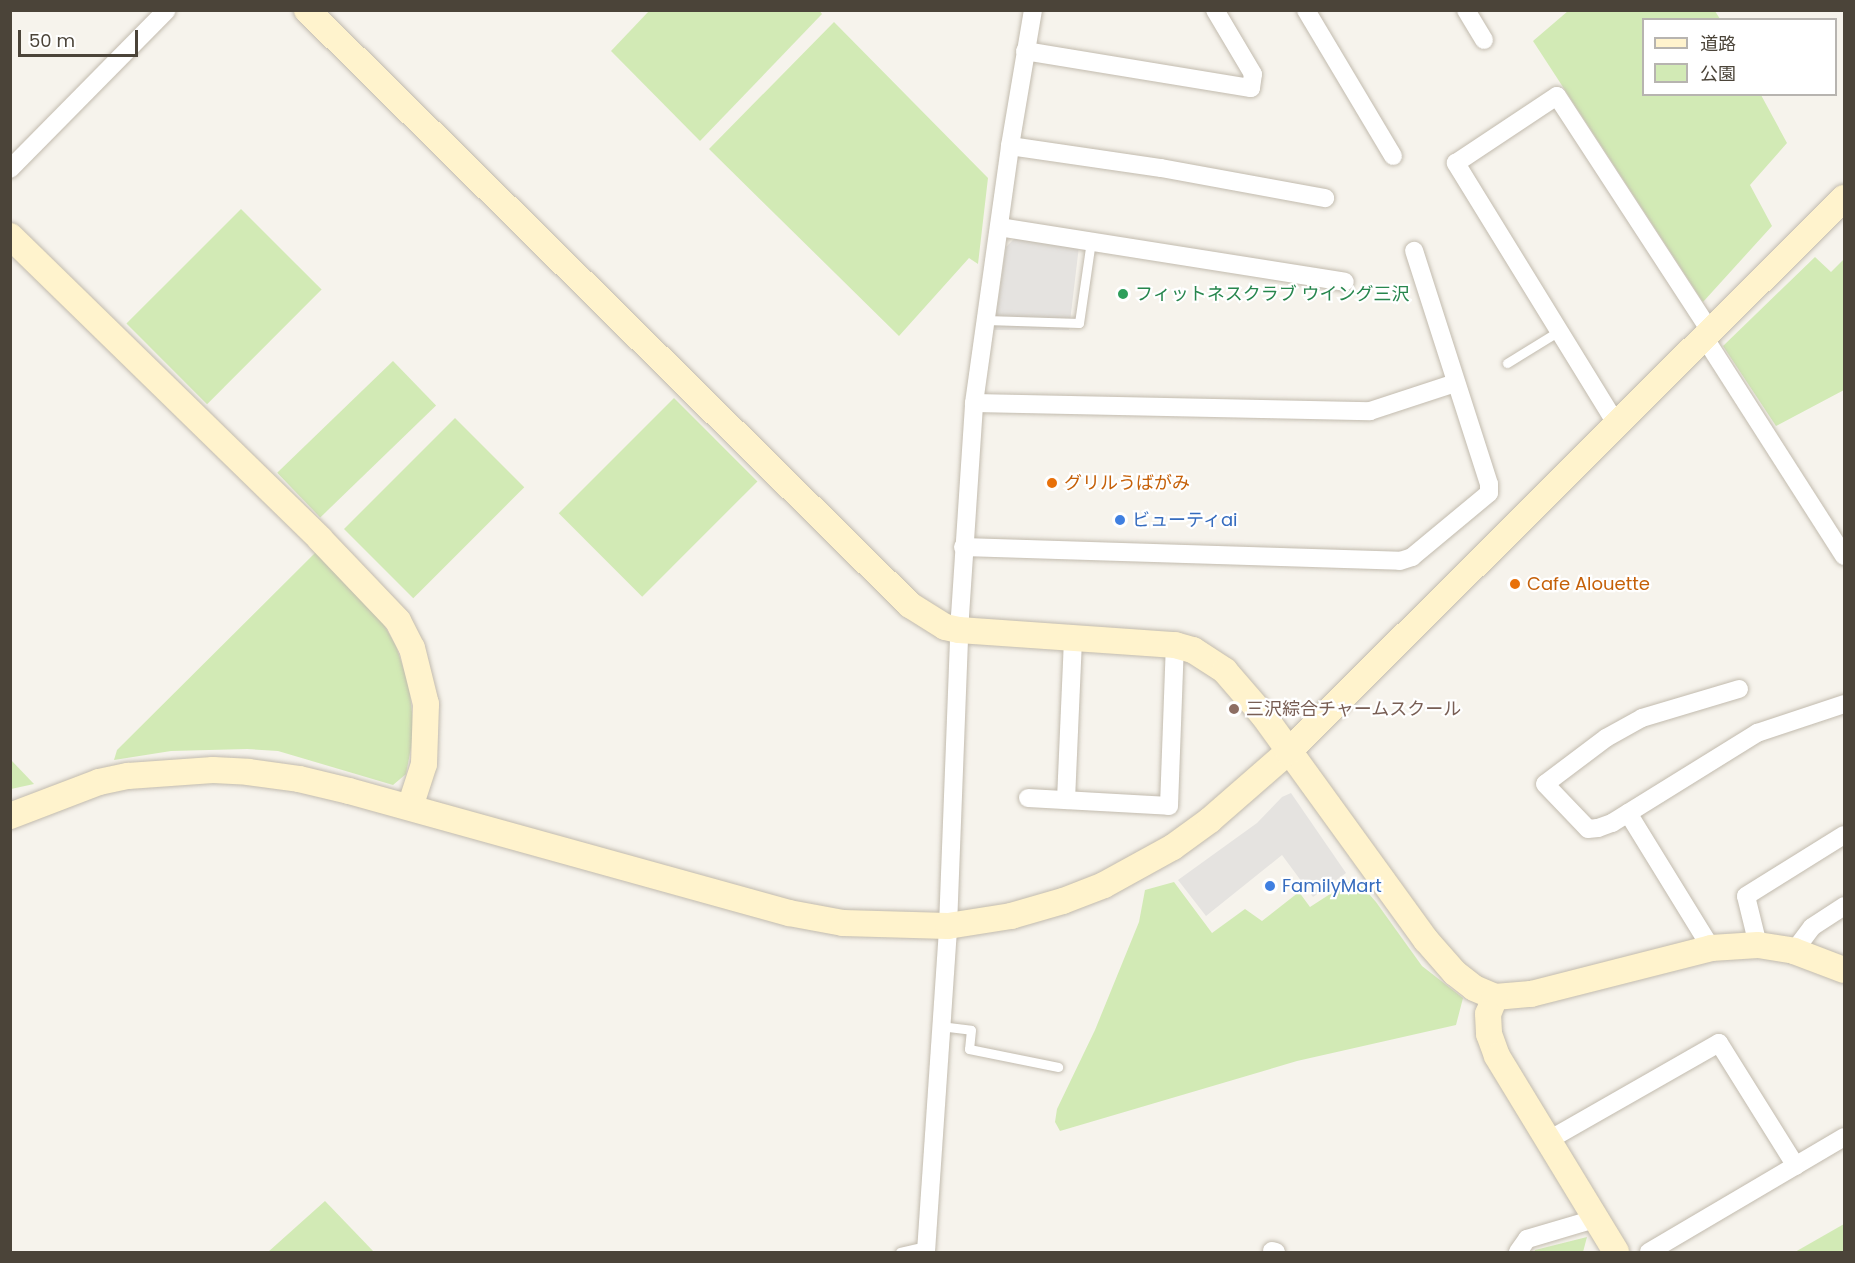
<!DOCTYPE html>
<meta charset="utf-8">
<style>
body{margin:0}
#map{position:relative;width:1855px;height:1263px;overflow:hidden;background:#f6f3ec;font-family:Poppins,"Noto Sans JP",sans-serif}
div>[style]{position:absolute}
.green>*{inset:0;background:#d2eab5;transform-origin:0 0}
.parking>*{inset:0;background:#e5e3e0}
.roads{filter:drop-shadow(0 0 2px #c2bbae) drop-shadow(0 0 2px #c2bbae)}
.lane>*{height:9px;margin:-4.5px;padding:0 4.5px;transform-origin:4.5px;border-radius:4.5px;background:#fff}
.street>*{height:18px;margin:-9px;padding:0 9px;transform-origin:9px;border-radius:9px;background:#fff}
.secondary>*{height:26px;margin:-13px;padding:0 13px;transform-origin:13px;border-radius:13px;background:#fff3cd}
.dots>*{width:16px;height:16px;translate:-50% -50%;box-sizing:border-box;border:3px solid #fff;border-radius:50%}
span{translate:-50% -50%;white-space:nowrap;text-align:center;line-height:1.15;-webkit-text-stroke:4.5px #fff;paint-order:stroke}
.leisure-label{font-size:18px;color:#27864d}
.left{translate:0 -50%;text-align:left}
.food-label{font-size:18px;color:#c56008}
.shop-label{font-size:18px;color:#366cbe}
.education-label{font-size:18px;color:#785e54}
.frame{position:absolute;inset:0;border:12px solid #4b4439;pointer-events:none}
.legend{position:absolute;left:1642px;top:18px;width:195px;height:78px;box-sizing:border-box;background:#fff;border:2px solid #b7b4b0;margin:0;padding:8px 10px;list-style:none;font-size:18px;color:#4b4439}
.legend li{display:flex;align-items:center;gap:12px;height:30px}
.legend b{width:30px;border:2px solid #b7b4b0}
.scale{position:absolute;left:18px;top:30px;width:120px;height:27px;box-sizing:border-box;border:3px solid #4b4439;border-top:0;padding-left:8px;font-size:18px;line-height:21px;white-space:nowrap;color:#4b4439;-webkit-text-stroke:4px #fff;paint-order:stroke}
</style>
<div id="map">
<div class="green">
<i style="clip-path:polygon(819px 10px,822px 14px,700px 141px,611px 51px,649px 11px)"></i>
<i style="clip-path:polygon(1568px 11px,1715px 11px,1720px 19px,1644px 20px,1644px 94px,1761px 95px,1787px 143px,1750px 185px,1772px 226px,1703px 302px,1533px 41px)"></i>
<i style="clip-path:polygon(834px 22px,988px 178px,978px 264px,969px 258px,899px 336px,709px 149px)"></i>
<i style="left:241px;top:209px;width:114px;height:162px;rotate:45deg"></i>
<i style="clip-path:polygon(1815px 257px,1831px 272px,1844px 259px,1844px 390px,1776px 426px,1723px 346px)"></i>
<i style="left:393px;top:361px;width:62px;height:161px;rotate:46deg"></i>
<i style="left:674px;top:398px;width:118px;height:163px;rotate:45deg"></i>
<i style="left:455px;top:418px;width:98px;height:157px;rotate:45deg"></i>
<i style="clip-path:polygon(317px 551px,379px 616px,396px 646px,409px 685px,414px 732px,406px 774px,393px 785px,278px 751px,247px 749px,171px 751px,114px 760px,117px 750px)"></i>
<i style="clip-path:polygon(10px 760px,11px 760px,34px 784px,11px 789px)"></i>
<i style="clip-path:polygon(1355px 878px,1376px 902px,1422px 966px,1463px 998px,1456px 1025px,1297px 1061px,1060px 1131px,1055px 1122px,1057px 1109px,1095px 1030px,1139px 922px,1145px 890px,1174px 882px,1212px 933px,1245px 909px,1262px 921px,1299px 892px,1310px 907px)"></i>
<i style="clip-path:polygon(325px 1201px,374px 1252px,268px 1252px)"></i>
<i style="clip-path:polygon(1844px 1224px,1844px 1252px,1795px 1252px)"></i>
<i style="clip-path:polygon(1587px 1237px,1583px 1252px,1534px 1252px,1535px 1250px)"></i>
</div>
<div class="parking">
<i style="clip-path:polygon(1016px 237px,1079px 246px,1069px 330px,994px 330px,1006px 247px)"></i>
<i style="clip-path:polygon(1291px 793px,1346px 873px,1313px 897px,1282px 855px,1206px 916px,1178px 880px,1257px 823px,1282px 797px)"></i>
</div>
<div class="roads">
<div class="lane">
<i style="left:986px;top:320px;width:93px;rotate:1.8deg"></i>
<i style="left:1079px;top:323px;width:83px;rotate:-81.7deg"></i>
<i style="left:1507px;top:363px;width:61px;rotate:-31.6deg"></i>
<i style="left:940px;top:1026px;width:31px;rotate:7deg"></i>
<i style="left:971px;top:1030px;width:19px;rotate:96deg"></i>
<i style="left:969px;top:1049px;width:91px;rotate:11.4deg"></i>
<i style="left:900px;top:1252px;width:27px;rotate:-13deg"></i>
</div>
<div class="street">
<i style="left:1306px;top:10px;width:170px;rotate:59.2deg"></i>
<i style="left:1466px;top:10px;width:35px;rotate:59deg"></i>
<i style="left:1025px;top:51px;width:229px;rotate:9.3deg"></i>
<i style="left:1251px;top:88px;width:14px;rotate:-82deg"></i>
<i style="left:1253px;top:74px;width:74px;rotate:-120.7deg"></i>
<i style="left:1010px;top:146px;width:153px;rotate:8.3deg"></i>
<i style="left:1161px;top:168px;width:167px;rotate:10.4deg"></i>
<i style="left:10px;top:169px;width:223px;rotate:-45.4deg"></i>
<i style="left:999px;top:227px;width:350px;rotate:9deg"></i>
<i style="left:1704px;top:337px;width:260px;rotate:57.4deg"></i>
<i style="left:974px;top:403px;width:396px;rotate:1.2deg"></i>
<i style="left:1370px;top:411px;width:89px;rotate:-18.2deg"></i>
<i style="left:1617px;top:425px;width:308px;rotate:-121.6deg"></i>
<i style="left:1456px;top:163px;width:121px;rotate:-33.6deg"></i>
<i style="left:1557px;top:96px;width:280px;rotate:56.9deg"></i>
<i style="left:963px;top:547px;width:437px;rotate:1.8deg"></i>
<i style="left:1400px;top:561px;width:13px;rotate:-18deg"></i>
<i style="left:1412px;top:557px;width:100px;rotate:-39.7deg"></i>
<i style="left:1489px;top:493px;width:9px;rotate:-90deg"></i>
<i style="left:1489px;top:484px;width:245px;rotate:-107.8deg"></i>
<i style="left:1739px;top:689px;width:101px;rotate:163.4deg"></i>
<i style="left:1642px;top:718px;width:41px;rotate:150.9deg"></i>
<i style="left:1606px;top:738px;width:76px;rotate:143deg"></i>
<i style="left:1545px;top:784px;width:62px;rotate:46.3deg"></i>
<i style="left:1588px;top:829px;width:10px;rotate:-6deg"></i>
<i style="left:1598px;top:828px;width:15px;rotate:-20deg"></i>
<i style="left:1612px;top:823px;width:171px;rotate:-31.8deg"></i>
<i style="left:1757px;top:733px;width:92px;rotate:-18.4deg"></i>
<i style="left:1028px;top:798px;width:141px;rotate:3.2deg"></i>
<i style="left:1169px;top:806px;width:161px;rotate:-87.9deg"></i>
<i style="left:1066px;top:800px;width:162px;rotate:-87.5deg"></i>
<i style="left:1628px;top:813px;width:158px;rotate:58.4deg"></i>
<i style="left:1758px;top:945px;width:50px;rotate:-103.8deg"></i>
<i style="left:1746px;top:896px;width:115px;rotate:-31.9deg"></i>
<i style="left:1794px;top:951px;width:30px;rotate:-53deg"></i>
<i style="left:1812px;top:927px;width:38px;rotate:-33deg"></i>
<i style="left:1547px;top:1141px;width:198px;rotate:-29.7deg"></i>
<i style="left:1719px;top:1043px;width:145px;rotate:58deg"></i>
<i style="left:1272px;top:1251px;width:4px;rotate:14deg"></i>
<i style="left:926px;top:1252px;width:327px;rotate:-86.1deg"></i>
<i style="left:948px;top:926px;width:310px;rotate:-87.8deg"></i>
<i style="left:960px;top:616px;width:213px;rotate:-86.2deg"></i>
<i style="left:974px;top:403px;width:260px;rotate:-82deg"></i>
<i style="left:1010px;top:146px;width:138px;rotate:-80.4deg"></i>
<i style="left:1518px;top:1252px;width:16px;rotate:-55deg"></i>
<i style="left:1527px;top:1239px;width:71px;rotate:-16.4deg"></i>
<i style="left:1649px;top:1252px;width:226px;rotate:-30.5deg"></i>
</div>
<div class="secondary">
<i style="left:307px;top:10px;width:847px;rotate:44.62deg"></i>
<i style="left:910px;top:605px;width:41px;rotate:32.2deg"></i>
<i style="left:945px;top:627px;width:14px;rotate:12deg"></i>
<i style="left:959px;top:630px;width:217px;rotate:4deg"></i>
<i style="left:1175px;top:645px;width:19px;rotate:16deg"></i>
<i style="left:1193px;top:650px;width:38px;rotate:33deg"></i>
<i style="left:1225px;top:671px;width:58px;rotate:49.2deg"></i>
<i style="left:1263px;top:715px;width:278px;rotate:54.1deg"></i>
<i style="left:1426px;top:940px;width:44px;rotate:48.7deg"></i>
<i style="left:1455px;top:973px;width:24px;rotate:38deg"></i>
<i style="left:1474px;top:988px;width:23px;rotate:23deg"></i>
<i style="left:1495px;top:997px;width:36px;rotate:-5deg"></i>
<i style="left:1531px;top:994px;width:186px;rotate:-14.3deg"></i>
<i style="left:1711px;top:948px;width:47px;rotate:-3.7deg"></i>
<i style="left:1758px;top:945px;width:36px;rotate:9deg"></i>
<i style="left:1794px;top:951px;width:53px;rotate:20.8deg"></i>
<i style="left:10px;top:236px;width:433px;rotate:44.3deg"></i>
<i style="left:320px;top:539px;width:113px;rotate:46.4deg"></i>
<i style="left:398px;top:621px;width:30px;rotate:63deg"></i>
<i style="left:412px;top:648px;width:58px;rotate:76deg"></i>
<i style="left:426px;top:704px;width:60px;rotate:91.9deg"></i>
<i style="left:424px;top:764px;width:45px;rotate:108deg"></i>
<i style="left:10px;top:816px;width:95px;rotate:-20.9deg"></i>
<i style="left:99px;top:782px;width:30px;rotate:-12deg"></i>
<i style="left:128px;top:776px;width:85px;rotate:-4deg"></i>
<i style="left:213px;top:770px;width:35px;rotate:3deg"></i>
<i style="left:248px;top:772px;width:51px;rotate:7.8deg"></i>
<i style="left:299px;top:779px;width:51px;rotate:13.5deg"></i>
<i style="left:349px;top:791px;width:457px;rotate:15.5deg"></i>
<i style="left:789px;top:913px;width:55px;rotate:10.5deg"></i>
<i style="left:843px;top:923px;width:105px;rotate:1.6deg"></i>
<i style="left:948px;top:926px;width:64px;rotate:-9deg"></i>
<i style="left:1011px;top:916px;width:54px;rotate:-16.1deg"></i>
<i style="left:1063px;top:901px;width:44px;rotate:-21.3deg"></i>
<i style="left:1104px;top:885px;width:79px;rotate:-28.8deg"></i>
<i style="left:1173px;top:847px;width:46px;rotate:-36.1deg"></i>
<i style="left:1210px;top:820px;width:103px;rotate:-41.1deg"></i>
<i style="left:1288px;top:752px;width:785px;rotate:-44.9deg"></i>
<i style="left:1495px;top:997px;width:18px;rotate:112deg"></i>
<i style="left:1488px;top:1014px;width:20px;rotate:87deg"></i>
<i style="left:1489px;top:1034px;width:23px;rotate:70deg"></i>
<i style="left:1497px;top:1056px;width:229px;rotate:58.7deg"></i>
</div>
</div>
<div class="dots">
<i style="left:1123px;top:294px;background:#2e9e5b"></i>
<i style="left:1052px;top:483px;background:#e8710a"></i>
<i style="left:1120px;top:520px;background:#3f7fe0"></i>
<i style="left:1515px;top:584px;background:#e8710a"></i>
<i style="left:1234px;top:709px;background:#8d6e63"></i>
<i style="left:1270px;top:886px;background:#3f7fe0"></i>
</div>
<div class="leisure-label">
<span class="left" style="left:1135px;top:294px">フィットネスクラブ ウイング三沢</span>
</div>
<div class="food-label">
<span class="left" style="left:1064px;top:483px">グリルうばがみ</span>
<span class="left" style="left:1527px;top:584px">Cafe Alouette</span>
</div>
<div class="shop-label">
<span class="left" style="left:1132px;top:520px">ビューティai</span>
<span class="left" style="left:1282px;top:886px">FamilyMart</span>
</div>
<div class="education-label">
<span class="left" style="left:1246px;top:709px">三沢綜合チャームスクール</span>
</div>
<div class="frame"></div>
<ul class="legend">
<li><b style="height:8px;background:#fff3cd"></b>道路</li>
<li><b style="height:16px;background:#d2eab5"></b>公園</li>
</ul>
<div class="scale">50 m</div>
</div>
